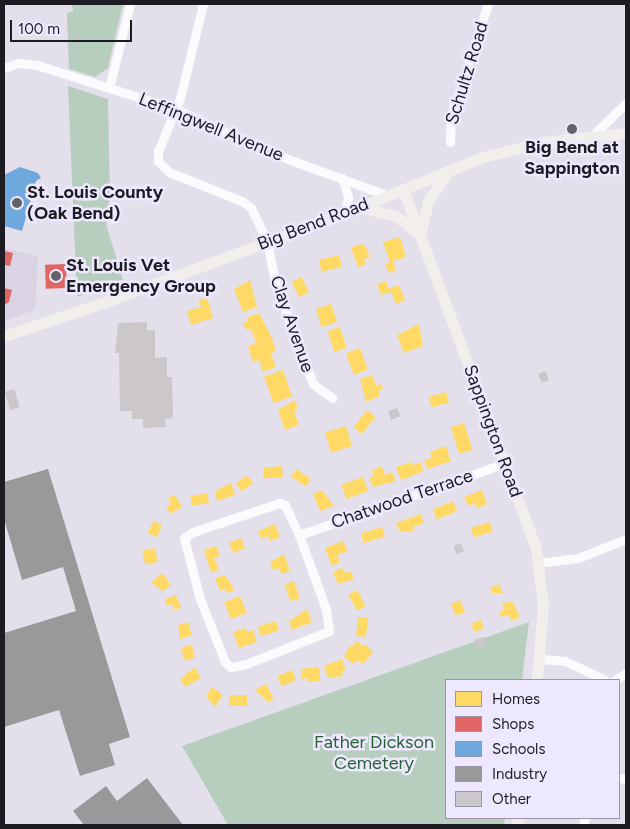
<!DOCTYPE html>
<style>
body{margin:0}
#map{position:relative;width:630px;height:829px;overflow:hidden;background:#e3e0ec;font-family:Figtree,sans-serif}
div>[style]{position:absolute}
.commercial>*{inset:0;background:#dad3e4}
.green>*{inset:0;background:#b7cdbe}
.homes>*{inset:0;background:#ffd966;transform-origin:0 0}
.shops>*{inset:0;background:#e06666;transform-origin:0 0}
.schools>*{inset:0;background:#6fa8dc}
.industry>*{inset:0;background:#999}
.building>*{inset:0;background:#ccc7ca;transform-origin:0 0}
.minor>*{height:9px;margin:-4.5px;padding:0 4.5px;transform-origin:4.5px;border-radius:4.5px;background:#fbfafc}
.major>*{height:11px;margin:-5.5px;padding:0 5.5px;transform-origin:5.5px;border-radius:5.5px;background:#f2eeeb}
.dots>*{width:14px;height:14px;translate:-50% -50%;box-sizing:border-box;border:2px solid #eee8fe;border-radius:50%}
span{translate:-50% -50%;white-space:nowrap;text-align:center;line-height:1.15;-webkit-text-stroke:5px #eee8fe;paint-order:stroke}
.street-label{font-size:18px;color:#1e1c23}
.poi-label{font-size:18px;color:#1e1c23;font-weight:700}
.left{translate:0 -50%;text-align:left}
.park-label{font-size:18px;color:#286535}
.frame{position:absolute;inset:0;border:5px solid #1e1c23;pointer-events:none}
.legend{position:absolute;left:445px;top:679px;width:175px;height:140px;box-sizing:border-box;background:#eee8fe;border:1px solid #9b96a6;margin:0;padding:6px 9px;list-style:none;font-size:15px;color:#1e1c23}
.legend li{display:flex;align-items:center;gap:10px;height:25px}
.legend b{width:25px;border:1px solid #9b96a6}
.scale{position:absolute;left:10px;top:20px;width:122px;height:22px;box-sizing:border-box;border:2px solid #1e1c23;border-top:0;padding-left:6px;font-size:15px;line-height:18px;white-space:nowrap;color:#1e1c23;-webkit-text-stroke:4px #eee8fe;paint-order:stroke}
</style>
<div id="map">
<div class="commercial">
<i style="clip-path:polygon(4px 248px,38px 256px,35px 310px,4px 321px)"></i>
</div>
<div class="green">
<i style="clip-path:polygon(72px 4px,123px 4px,108px 68px,95px 77px,69px 69px,67px 13px,73px 11px)"></i>
<i style="clip-path:polygon(68px 86px,108px 99px,110px 198px,106px 224px,123px 280px,77px 297px)"></i>
<i style="clip-path:polygon(529px 622px,522px 680px,446px 680px,446px 818px,505px 818px,504px 825px,228px 825px,182px 746px)"></i>
</div>
<div class="homes">
<i style="clip-path:polygon(400px 237px,406px 257px,393px 261px,396px 270px,389px 273px,385px 264px,390px 262px,383px 242px)"></i>
<i style="clip-path:polygon(360px 244px,365px 245px,370px 257px,364px 259px,366px 264px,358px 267px,351px 248px)"></i>
<i style="left:339px;top:255px;width:12px;height:21px;rotate:76deg"></i>
<i style="left:302px;top:277px;width:17px;height:11px;rotate:66deg"></i>
<i style="clip-path:polygon(250px 280px,257px 307px,243px 312px,234px 289px)"></i>
<i style="clip-path:polygon(386px 281px,389px 289px,399px 285px,405px 300px,396px 304px,391px 292px,381px 295px,377px 284px)"></i>
<i style="clip-path:polygon(207px 297px,213px 318px,191px 325px,187px 311px,201px 307px,199px 300px)"></i>
<i style="left:331px;top:304px;width:19px;height:16px;rotate:72deg"></i>
<i style="clip-path:polygon(259px 313px,272px 338px,256px 343px,251px 329px,246px 330px,243px 323px,248px 321px,247px 317px)"></i>
<i style="clip-path:polygon(419px 324px,423px 346px,404px 353px,397px 335px)"></i>
<i style="left:340px;top:327px;width:22px;height:13px;rotate:72deg"></i>
<i style="clip-path:polygon(272px 338px,276px 351px,271px 353px,276px 367px,263px 372px,259px 360px,253px 362px,248px 346px)"></i>
<i style="left:360px;top:348px;width:23px;height:15px;rotate:70deg"></i>
<i style="left:283px;top:370px;width:28px;height:20px;rotate:71deg"></i>
<i style="clip-path:polygon(372px 375px,376px 386px,381px 384px,383px 389px,378px 391px,380px 396px,366px 402px,360px 379px)"></i>
<i style="left:446px;top:392px;width:11px;height:18px;rotate:75deg"></i>
<i style="clip-path:polygon(295px 400px,298px 409px,294px 411px,299px 425px,285px 430px,278px 410px)"></i>
<i style="left:367px;top:410px;width:11px;height:22px;rotate:38deg"></i>
<i style="left:464px;top:423px;width:28px;height:14px;rotate:72deg"></i>
<i style="left:346px;top:426px;width:21px;height:22px;rotate:73deg"></i>
<i style="clip-path:polygon(446px 446px,451px 461px,428px 469px,424px 460px,432px 458px,430px 452px)"></i>
<i style="clip-path:polygon(411px 462px,413px 465px,420px 462px,424px 471px,401px 480px,396px 467px)"></i>
<i style="left:282px;top:466px;width:11px;height:19px;rotate:85deg"></i>
<i style="clip-path:polygon(382px 466px,385px 475px,392px 472px,396px 481px,373px 487px,369px 478px,374px 476px,372px 470px)"></i>
<i style="left:296px;top:469px;width:18px;height:9px;rotate:34deg"></i>
<i style="left:247px;top:475px;width:10px;height:14px;rotate:53deg"></i>
<i style="left:363px;top:477px;width:15px;height:23px;rotate:70deg"></i>
<i style="clip-path:polygon(231px 483px,235px 495px,217px 501px,215px 491px)"></i>
<i style="clip-path:polygon(322px 490px,334px 506px,320px 511px,313px 494px)"></i>
<i style="clip-path:polygon(482px 490px,487px 504px,477px 508px,475px 503px,468px 506px,464px 497px)"></i>
<i style="left:207px;top:493px;width:10px;height:17px;rotate:79deg"></i>
<i style="clip-path:polygon(175px 495px,182px 507px,170px 514px,166px 507px,171px 505px,168px 498px)"></i>
<i style="left:453px;top:501px;width:11px;height:22px;rotate:68deg"></i>
<i style="clip-path:polygon(421px 514px,424px 523px,413px 527px,414px 531px,400px 532px,396px 523px)"></i>
<i style="left:153px;top:521px;width:10px;height:13px;rotate:24deg"></i>
<i style="left:490px;top:522px;width:10px;height:20px;rotate:73deg"></i>
<i style="clip-path:polygon(275px 524px,280px 537px,270px 541px,268px 536px,261px 539px,258px 531px)"></i>
<i style="left:382px;top:527px;width:10px;height:22px;rotate:73deg"></i>
<i style="left:241px;top:538px;width:11px;height:13px;rotate:68deg"></i>
<i style="clip-path:polygon(343px 541px,348px 551px,337px 555px,340px 562px,332px 566px,325px 548px)"></i>
<i style="clip-path:polygon(216px 546px,220px 556px,214px 558px,219px 570px,211px 572px,204px 550px)"></i>
<i style="left:155px;top:548px;width:14px;height:13px;rotate:78deg"></i>
<i style="clip-path:polygon(284px 554px,290px 571px,281px 574px,279px 568px,273px 570px,270px 562px)"></i>
<i style="clip-path:polygon(343px 568px,345px 573px,351px 571px,354px 579px,338px 584px,333px 572px)"></i>
<i style="clip-path:polygon(163px 573px,171px 585px,162px 591px,151px 582px)"></i>
<i style="clip-path:polygon(225px 575px,235px 590px,227px 593px,226px 589px,220px 591px,215px 578px)"></i>
<i style="left:294px;top:581px;width:18px;height:10px;rotate:71deg"></i>
<i style="clip-path:polygon(499px 584px,503px 593px,492px 593px,490px 588px)"></i>
<i style="left:357px;top:590px;width:18px;height:10px;rotate:61deg"></i>
<i style="clip-path:polygon(176px 595px,181px 608px,174px 610px,172px 604px,167px 606px,165px 599px)"></i>
<i style="left:240px;top:596px;width:18px;height:17px;rotate:68deg"></i>
<i style="left:460px;top:600px;width:13px;height:10px;rotate:67deg"></i>
<i style="clip-path:polygon(512px 601px,520px 617px,511px 621px,509px 615px,501px 617px,499px 612px,504px 610px,502px 604px)"></i>
<i style="clip-path:polygon(307px 609px,312px 622px,292px 630px,289px 621px)"></i>
<i style="left:358px;top:617px;width:10px;height:19px;rotate:6deg"></i>
<i style="left:481px;top:620px;width:9px;height:10px;rotate:72deg"></i>
<i style="left:276px;top:621px;width:10px;height:19px;rotate:73deg"></i>
<i style="clip-path:polygon(188px 622px,192px 635px,180px 639px,178px 625px)"></i>
<i style="clip-path:polygon(245px 628px,247px 632px,253px 630px,257px 642px,239px 648px,233px 632px)"></i>
<i style="clip-path:polygon(356px 641px,364px 646px,365px 644px,373px 653px,363px 664px,357px 660px,354px 664px,344px 657px,349px 646px,352px 647px)"></i>
<i style="left:192px;top:645px;width:13px;height:11px;rotate:77deg"></i>
<i style="clip-path:polygon(342px 659px,346px 670px,342px 671px,343px 676px,328px 678px,324px 666px)"></i>
<i style="clip-path:polygon(195px 667px,201px 678px,185px 687px,180px 679px)"></i>
<i style="clip-path:polygon(319px 667px,320px 681px,308px 682px,308px 678px,302px 679px,301px 669px)"></i>
<i style="left:292px;top:670px;width:11px;height:16px;rotate:68deg"></i>
<i style="clip-path:polygon(266px 684px,274px 699px,268px 702px,255px 690px)"></i>
<i style="clip-path:polygon(212px 687px,223px 695px,215px 707px,206px 696px)"></i>
<i style="left:229px;top:695px;width:18px;height:11px"></i>
</div>
<div class="shops">
<i style="clip-path:polygon(4px 251px,13px 253px,10px 266px,4px 265px)"></i>
<i style="left:66px;top:264px;width:24px;height:21px;rotate:88deg"></i>
<i style="clip-path:polygon(4px 288px,12px 290px,9px 302px,4px 305px)"></i>
</div>
<div class="schools">
<i style="clip-path:polygon(20px 167px,38px 173px,41px 178px,36px 181px,22px 231px,4px 226px,4px 175px)"></i>
</div>
<div class="industry">
<i style="clip-path:polygon(48px 469px,130px 737px,109px 744px,115px 765px,80px 776px,59px 710px,4px 727px,4px 633px,76px 611px,63px 567px,22px 580px,4px 519px,4px 482px)"></i>
<i style="clip-path:polygon(147px 778px,183px 825px,84px 825px,73px 811px,106px 786px,117px 801px)"></i>
</div>
<div class="building">
<i style="clip-path:polygon(147px 322px,147px 330px,155px 330px,155px 358px,167px 357px,167px 377px,172px 377px,173px 418px,165px 419px,166px 427px,143px 428px,143px 419px,132px 419px,132px 411px,120px 411px,119px 353px,115px 353px,118px 323px)"></i>
<i style="clip-path:polygon(546px 371px,549px 380px,542px 383px,538px 374px)"></i>
<i style="left:14px;top:389px;width:19px;height:10px;rotate:72deg"></i>
<i style="clip-path:polygon(397px 408px,401px 416px,391px 420px,388px 411px)"></i>
<i style="left:461px;top:543px;width:9px;height:8px;rotate:69deg"></i>
<i style="left:485px;top:637px;width:9px;height:11px;rotate:77deg"></i>
</div>
<div class="minor">
<i style="left:203px;top:4px;width:97px;rotate:103.7deg"></i>
<i style="left:180px;top:98px;width:57px;rotate:112.5deg"></i>
<i style="left:158px;top:151px;width:10px;rotate:90deg"></i>
<i style="left:158px;top:161px;width:16px;rotate:45deg"></i>
<i style="left:169px;top:172px;width:79px;rotate:21.7deg"></i>
<i style="left:242px;top:201px;width:11px;rotate:38deg"></i>
<i style="left:251px;top:208px;width:37px;rotate:64deg"></i>
<i style="left:267px;top:241px;width:42px;rotate:79deg"></i>
<i style="left:275px;top:282px;width:109px;rotate:69.6deg"></i>
<i style="left:313px;top:384px;width:24px;rotate:36deg"></i>
<i style="left:4px;top:68px;width:15px;rotate:-20deg"></i>
<i style="left:18px;top:63px;width:19px;rotate:6deg"></i>
<i style="left:37px;top:65px;width:146px;rotate:17.6deg"></i>
<i style="left:176px;top:109px;width:99px;rotate:25deg"></i>
<i style="left:266px;top:151px;width:128px;rotate:20.1deg"></i>
<i style="left:109px;top:88px;width:87px;rotate:-76deg"></i>
<i style="left:591px;top:137px;width:49px;rotate:-44.2deg"></i>
<i style="left:450px;top:142px;width:27px;rotate:-88deg"></i>
<i style="left:451px;top:115px;width:117px;rotate:-71.6deg"></i>
<i style="left:342px;top:178px;width:20px;rotate:72deg"></i>
<i style="left:348px;top:197px;width:16px;rotate:101deg"></i>
<i style="left:279px;top:503px;width:6px;rotate:18deg"></i>
<i style="left:285px;top:505px;width:33px;rotate:65deg"></i>
<i style="left:299px;top:535px;width:79px;rotate:70deg"></i>
<i style="left:326px;top:609px;width:22px;rotate:82deg"></i>
<i style="left:329px;top:631px;width:89px;rotate:158.3deg"></i>
<i style="left:246px;top:664px;width:16px;rotate:169deg"></i>
<i style="left:230px;top:667px;width:7px;rotate:-135deg"></i>
<i style="left:225px;top:662px;width:68px;rotate:-111.6deg"></i>
<i style="left:200px;top:599px;width:63px;rotate:-104.7deg"></i>
<i style="left:184px;top:538px;width:11px;rotate:-34deg"></i>
<i style="left:193px;top:532px;width:91px;rotate:-18.6deg"></i>
<i style="left:299px;top:535px;width:219px;rotate:-19.2deg"></i>
<i style="left:538px;top:563px;width:40px;rotate:-7.1deg"></i>
<i style="left:578px;top:558px;width:52px;rotate:-21.6deg"></i>
<i style="left:539px;top:659px;width:26px;rotate:4deg"></i>
<i style="left:565px;top:661px;width:44px;rotate:25.4deg"></i>
<i style="left:615px;top:680px;width:13px;rotate:-32deg"></i>
<i style="left:619px;top:778px;width:7px;rotate:8deg"></i>
<i style="left:583px;top:825px;width:7px;rotate:-74deg"></i>
</div>
<div class="major">
<i style="left:403px;top:189px;width:384px;rotate:69.7deg"></i>
<i style="left:536px;top:549px;width:56px;rotate:82.9deg"></i>
<i style="left:543px;top:605px;width:75px;rotate:94.6deg"></i>
<i style="left:358px;top:207px;width:37px;rotate:13deg"></i>
<i style="left:394px;top:215px;width:29px;rotate:36deg"></i>
<i style="left:420px;top:234px;width:34px;rotate:-76deg"></i>
<i style="left:428px;top:201px;width:37px;rotate:-55deg"></i>
<i style="left:4px;top:336px;width:107px;rotate:-18.6deg"></i>
<i style="left:105px;top:302px;width:256px;rotate:-20.3deg"></i>
<i style="left:345px;top:213px;width:149px;rotate:-22.1deg"></i>
<i style="left:483px;top:157px;width:62px;rotate:-14deg"></i>
<i style="left:543px;top:142px;width:83px;rotate:-6.2deg"></i>
<i style="left:517px;top:825px;width:7px;rotate:-82deg"></i>
</div>
<div class="dots">
<i style="left:572px;top:129px;background:#636169"></i>
<i style="left:17px;top:203px;background:#636169"></i>
<i style="left:56px;top:276px;background:#636169"></i>
</div>
<div class="street-label">
<span style="left:467px;top:73px;rotate:-73deg">Schultz Road</span>
<span style="left:211px;top:127px;rotate:22deg">Leffingwell Avenue</span>
<span style="left:313px;top:224px;rotate:-21deg">Big Bend Road</span>
<span style="left:292px;top:324px;rotate:71deg">Clay Avenue</span>
<span style="left:493px;top:431px;rotate:70deg">Sappington Road</span>
<span style="left:402px;top:499px;rotate:-19deg">Chatwood Terrace</span>
</div>
<div class="poi-label">
<span style="left:572px;top:158px">Big Bend at<br>Sappington</span>
<span class="left" style="left:27px;top:203px">St. Louis County<br>(Oak Bend)</span>
<span class="left" style="left:66px;top:276px">St. Louis Vet<br>Emergency Group</span>
</div>
<div class="park-label">
<span style="left:374px;top:753px">Father Dickson<br>Cemetery</span>
</div>
<div class="frame"></div>
<ul class="legend">
<li><b style="height:14px;background:#ffd966"></b>Homes</li>
<li><b style="height:14px;background:#e06666"></b>Shops</li>
<li><b style="height:14px;background:#6fa8dc"></b>Schools</li>
<li><b style="height:14px;background:#999"></b>Industry</li>
<li><b style="height:14px;background:#ccc7ca"></b>Other</li>
</ul>
<div class="scale">100 m</div>
</div>
